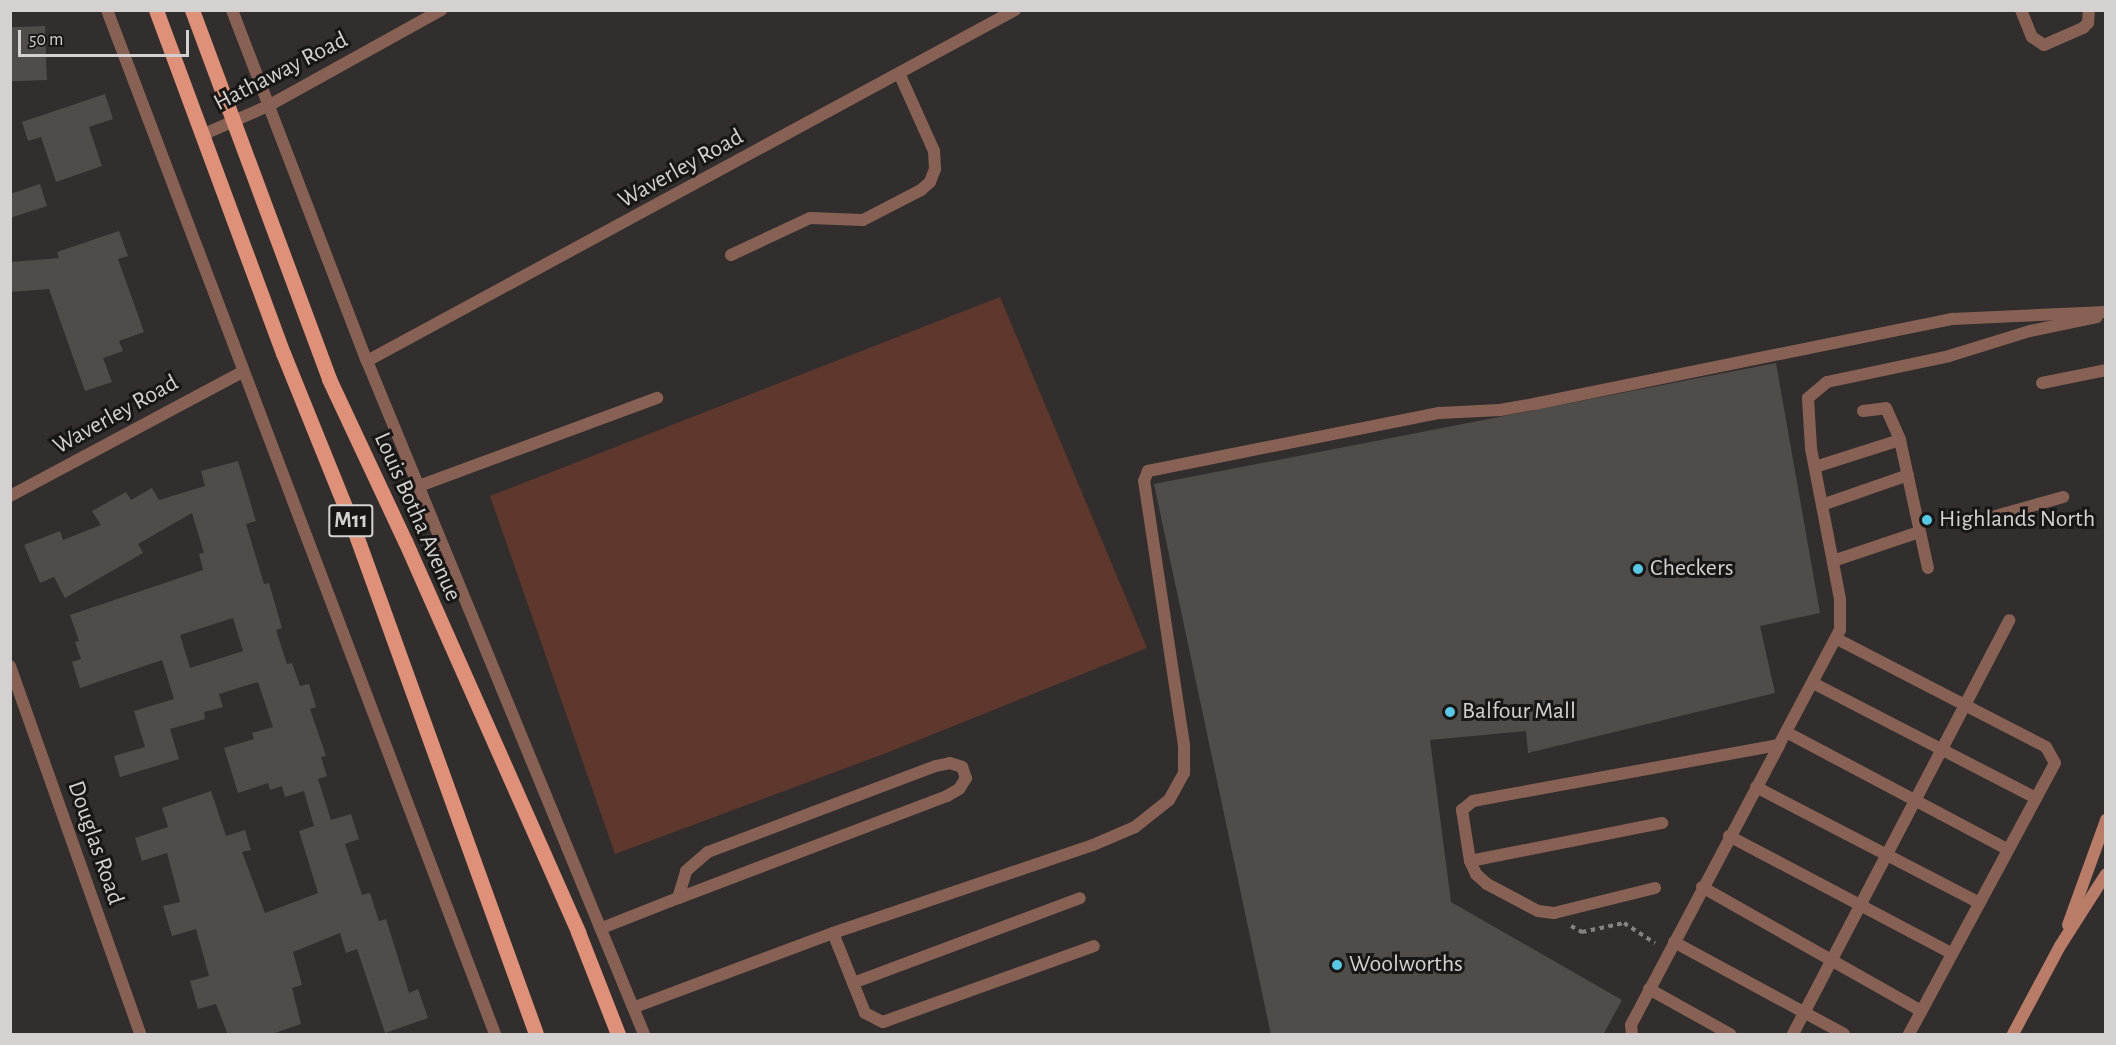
<!DOCTYPE html>
<style>
body{margin:0}
#map{position:relative;width:2116px;height:1045px;overflow:hidden;background:#322e2d;font-family:"Alegreya Sans",sans-serif}
div>[style]{position:absolute}
.green>*{inset:0;background:#5f382d}
.building>*{inset:0;background:#504c4a;transform-origin:0 0}
.path>*{height:4px;margin-top:-2px;transform-origin:0;background:repeating-linear-gradient(90deg,#868281 0 4.5px,transparent 0 9px)}
.lane>*{height:12px;margin:-6px;padding:0 6px;transform-origin:6px;border-radius:6px;background:#886155}
.street>*{height:12px;margin:-6px;padding:0 6px;transform-origin:6px;border-radius:6px;background:#886155}
.secondary>*{height:12px;margin:-6px;padding:0 6px;transform-origin:6px;border-radius:6px;background:#b97c69}
.primary>*{height:15px;margin:-7.5px;padding:0 7.5px;transform-origin:7.5px;border-radius:7.5px;background:#df9079}
.dots>*{width:16px;height:16px;translate:-50% -50%;box-sizing:border-box;border:3px solid #191716;border-radius:50%}
span{translate:-50% -50%;white-space:nowrap;text-align:center;line-height:1.15;-webkit-text-stroke:6px #191716;paint-order:stroke}
.shield-label span{padding:2px 4px;background:#191716;border:2px solid;border-radius:4px;-webkit-text-stroke-width:0}
.shield-label{font-size:22px;color:#d4d1d0;font-weight:700}
.street-label{font-size:24px;color:#d4d1d0}
.poi-label{font-size:24px;color:#d4d1d0}
.left{translate:0 -50%;text-align:left}
.frame{position:absolute;inset:0;border:12px solid #d4d1d0;pointer-events:none}
.scale{position:absolute;left:18px;top:30px;width:171px;height:27px;box-sizing:border-box;border:3px solid #d4d1d0;border-top:0;padding-left:8px;font-size:18px;line-height:21px;white-space:nowrap;color:#d4d1d0;-webkit-text-stroke:4px #191716;paint-order:stroke}
</style>
<div id="map">
<div class="green">
<i style="clip-path:polygon(1000px 297px,1147px 648px,889px 752px,615px 854px,490px 496px)"></i>
</div>
<div class="building">
<i style="left:45px;top:26px;width:54px;height:35px;rotate:88deg"></i>
<i style="clip-path:polygon(105px 94px,113px 119px,89px 127px,102px 166px,56px 182px,41px 137px,28px 141px,22px 122px)"></i>
<i style="clip-path:polygon(40px 184px,47px 206px,10px 218px,10px 194px)"></i>
<i style="clip-path:polygon(119px 231px,128px 256px,118px 259px,144px 332px,119px 341px,123px 351px,103px 358px,112px 382px,85px 391px,49px 289px,10px 292px,10px 262px,59px 258px,57px 252px)"></i>
<i style="clip-path:polygon(1776px 363px,1820px 613px,1760px 626px,1775px 693px,1528px 753px,1526px 731px,1430px 740px,1451px 902px,1622px 1000px,1603px 1035px,1271px 1035px,1154px 484px)"></i>
<i style="clip-path:polygon(evenodd,238px 461px,256px 521px,246px 524px,264px 584px,269px 583px,282px 628px,276px 630px,287px 664px,292px 663px,300px 686px,309px 684px,316px 707px,310px 709px,326px 756px,321px 757px,327px 776px,318px 779px,331px 820px,351px 814px,359px 839px,345px 844px,362px 895px,370px 893px,379px 921px,386px 919px,409px 993px,418px 989px,428px 1018px,385px 1033px,357px 949px,346px 953px,340px 933px,293px 952px,302px 985px,292px 988px,301px 1024px,269px 1035px,228px 1035px,216px 1004px,198px 1009px,190px 981px,209px 976px,196px 929px,172px 936px,163px 906px,180px 902px,167px 853px,142px 861px,135px 838px,168px 827px,162px 808px,211px 791px,226px 836px,245px 830px,251px 850px,242px 852px,265px 913px,318px 893px,299px 831px,314px 826px,304px 791px,285px 797px,282px 786px,270px 790px,268px 783px,238px 793px,224px 748px,254px 739px,252px 733px,273px 727px,258px 682px,219px 694px,223px 707px,204px 712px,205px 719px,170px 729px,179px 759px,120px 777px,114px 756px,145px 747px,134px 711px,174px 699px,162px 660px,80px 688px,72px 662px,81px 659px,75px 642px,79px 641px,70px 615px,203px 570px,199px 554px,204px 553px,192px 513px,138px 544px,143px 553px,65px 598px,54px 577px,40px 583px,24px 545px,60px 531px,63px 540px,101px 525px,92px 511px,126px 492px,131px 500px,152px 488px,159px 500px,205px 486px,201px 471px,238px 461px,233px 618px,243px 651px,190px 668px,180px 635px,233px 618px)"></i>
</div>
<div class="path">
<i style="left:1571px;top:926px;width:13px;rotate:29deg"></i>
<i style="left:1582px;top:932px;width:43px;rotate:-12.1deg"></i>
<i style="left:1624px;top:923px;width:37px;rotate:33deg"></i>
</div>
<div class="lane">
<i style="left:2021px;top:10px;width:29px;rotate:68deg"></i>
<i style="left:2032px;top:37px;width:14px;rotate:34deg"></i>
<i style="left:2044px;top:45px;width:43px;rotate:-23.6deg"></i>
<i style="left:2083px;top:28px;width:7px;rotate:-45deg"></i>
<i style="left:2088px;top:23px;width:13px;rotate:-86deg"></i>
<i style="left:731px;top:255px;width:87px;rotate:-25.1deg"></i>
<i style="left:810px;top:218px;width:53px;rotate:2.2deg"></i>
<i style="left:863px;top:220px;width:65px;rotate:-27.3deg"></i>
<i style="left:921px;top:190px;width:12px;rotate:-42deg"></i>
<i style="left:930px;top:182px;width:14px;rotate:-69deg"></i>
<i style="left:935px;top:169px;width:18px;rotate:-93deg"></i>
<i style="left:934px;top:151px;width:85px;rotate:-114.2deg"></i>
<i style="left:2042px;top:383px;width:65px;rotate:-11.5deg"></i>
<i style="left:1863px;top:411px;width:23px;rotate:-7deg"></i>
<i style="left:1886px;top:408px;width:35px;rotate:66deg"></i>
<i style="left:1815px;top:467px;width:89px;rotate:-17.6deg"></i>
<i style="left:1900px;top:440px;width:131px;rotate:77.7deg"></i>
<i style="left:419px;top:486px;width:254px;rotate:-20.3deg"></i>
<i style="left:1822px;top:505px;width:91px;rotate:-19.2deg"></i>
<i style="left:1992px;top:517px;width:74px;rotate:-15.7deg"></i>
<i style="left:1833px;top:561px;width:91px;rotate:-18.6deg"></i>
<i style="left:1837px;top:639px;width:235px;rotate:27.3deg"></i>
<i style="left:2046px;top:747px;width:18px;rotate:61deg"></i>
<i style="left:2055px;top:763px;width:308px;rotate:118.3deg"></i>
<i style="left:1813px;top:683px;width:251px;rotate:27.3deg"></i>
<i style="left:1786px;top:732px;width:250px;rotate:27.9deg"></i>
<i style="left:1756px;top:787px;width:250px;rotate:27.4deg"></i>
<i style="left:1729px;top:836px;width:251px;rotate:27.8deg"></i>
<i style="left:1470px;top:861px;width:196px;rotate:-11.2deg"></i>
<i style="left:1702px;top:887px;width:252px;rotate:29.5deg"></i>
<i style="left:1655px;top:888px;width:104px;rotate:166.1deg"></i>
<i style="left:1554px;top:913px;width:16px;rotate:-173deg"></i>
<i style="left:1538px;top:911px;width:58px;rotate:-152.1deg"></i>
<i style="left:1487px;top:884px;width:15px;rotate:-138deg"></i>
<i style="left:1476px;top:874px;width:14px;rotate:-115deg"></i>
<i style="left:1470px;top:861px;width:52px;rotate:-98.9deg"></i>
<i style="left:1462px;top:810px;width:14px;rotate:-39deg"></i>
<i style="left:1473px;top:801px;width:311px;rotate:-10.4deg"></i>
<i style="left:1779px;top:745px;width:130px;rotate:-62.1deg"></i>
<i style="left:1840px;top:630px;width:31px;rotate:-90deg"></i>
<i style="left:1840px;top:599px;width:154px;rotate:-100.9deg"></i>
<i style="left:1811px;top:448px;width:50px;rotate:-93.4deg"></i>
<i style="left:1808px;top:398px;width:25px;rotate:-40deg"></i>
<i style="left:1827px;top:382px;width:125px;rotate:-12deg"></i>
<i style="left:1949px;top:356px;width:85px;rotate:-17.2deg"></i>
<i style="left:2030px;top:331px;width:68px;rotate:-11.8deg"></i>
<i style="left:602px;top:928px;width:82px;rotate:-21.5deg"></i>
<i style="left:678px;top:898px;width:28px;rotate:-73deg"></i>
<i style="left:686px;top:871px;width:29px;rotate:-41deg"></i>
<i style="left:708px;top:852px;width:244px;rotate:-20.7deg"></i>
<i style="left:936px;top:766px;width:14px;rotate:-12deg"></i>
<i style="left:950px;top:763px;width:13px;rotate:18deg"></i>
<i style="left:962px;top:767px;width:12px;rotate:70deg"></i>
<i style="left:966px;top:778px;width:13px;rotate:122deg"></i>
<i style="left:959px;top:789px;width:14px;rotate:150deg"></i>
<i style="left:947px;top:796px;width:288px;rotate:159.2deg"></i>
<i style="left:833px;top:933px;width:274px;rotate:-18.7deg"></i>
<i style="left:1093px;top:845px;width:46px;rotate:-23.2deg"></i>
<i style="left:1135px;top:827px;width:43px;rotate:-38.5deg"></i>
<i style="left:1169px;top:800px;width:31px;rotate:-61deg"></i>
<i style="left:1184px;top:773px;width:28px;rotate:-90deg"></i>
<i style="left:1184px;top:745px;width:267px;rotate:-98.6deg"></i>
<i style="left:1144px;top:481px;width:11px;rotate:-68deg"></i>
<i style="left:1148px;top:471px;width:297px;rotate:-11.3deg"></i>
<i style="left:1439px;top:413px;width:61px;rotate:-2.8deg"></i>
<i style="left:1500px;top:410px;width:35px;rotate:-10deg"></i>
<i style="left:1534px;top:404px;width:427px;rotate:-11.5deg"></i>
<i style="left:1952px;top:319px;width:154px;rotate:-2.6deg"></i>
<i style="left:1674px;top:942px;width:193px;rotate:28.4deg"></i>
<i style="left:853px;top:983px;width:242px;rotate:-20.5deg"></i>
<i style="left:1649px;top:989px;width:93px;rotate:29.1deg"></i>
<i style="left:635px;top:1007px;width:211px;rotate:-20.5deg"></i>
<i style="left:833px;top:933px;width:86px;rotate:68.2deg"></i>
<i style="left:865px;top:1013px;width:20px;rotate:27deg"></i>
<i style="left:883px;top:1022px;width:224px;rotate:-19.8deg"></i>
<i style="left:1632px;top:1034px;width:9px;rotate:-96deg"></i>
<i style="left:1631px;top:1025px;width:317px;rotate:-62.1deg"></i>
<i style="left:1793px;top:1034px;width:467px;rotate:-62.4deg"></i>
</div>
<div class="street">
<i style="left:107px;top:10px;width:1095px;rotate:69.25deg"></i>
<i style="left:232px;top:10px;width:376px;rotate:69deg"></i>
<i style="left:367px;top:361px;width:728px;rotate:67.63deg"></i>
<i style="left:202px;top:135px;width:72px;rotate:-23.7deg"></i>
<i style="left:268px;top:106px;width:198px;rotate:-29deg"></i>
<i style="left:367px;top:361px;width:737px;rotate:-28.44deg"></i>
<i style="left:10px;top:496px;width:263px;rotate:-28.1deg"></i>
<i style="left:10px;top:666px;width:390px;rotate:70.5deg"></i>
</div>
<div class="secondary">
<i style="left:2068px;top:925px;width:112px;rotate:-70.1deg"></i>
<i style="left:2013px;top:1034px;width:100px;rotate:-61.9deg"></i>
<i style="left:2060px;top:946px;width:85px;rotate:-57.4deg"></i>
</div>
<div class="primary">
<i style="left:156px;top:10px;width:366px;rotate:69.7deg"></i>
<i style="left:283px;top:353px;width:184px;rotate:68deg"></i>
<i style="left:352px;top:524px;width:542px;rotate:70.16deg"></i>
<i style="left:192px;top:10px;width:394px;rotate:69.6deg"></i>
<i style="left:329px;top:379px;width:179px;rotate:64.9deg"></i>
<i style="left:405px;top:541px;width:428px;rotate:66.1deg"></i>
<i style="left:578px;top:932px;width:110px;rotate:68.6deg"></i>
</div>
<div class="dots">
<i style="left:1927px;top:520px;background:#59c8e5"></i>
<i style="left:1638px;top:569px;background:#59c8e5"></i>
<i style="left:1450px;top:712px;background:#59c8e5"></i>
<i style="left:1337px;top:965px;background:#59c8e5"></i>
</div>
<div class="shield-label">
<span style="left:351px;top:521px">M11</span>
</div>
<div class="street-label">
<span style="left:281px;top:72px;rotate:-27deg">Hathaway Road</span>
<span style="left:681px;top:169px;rotate:-29deg">Waverley Road</span>
<span style="left:116px;top:415px;rotate:-29deg">Waverley Road</span>
<span style="left:417px;top:517px;rotate:66deg">Louis Botha Avenue</span>
<span style="left:95px;top:843px;rotate:71deg">Douglas Road</span>
</div>
<div class="poi-label">
<span class="left" style="left:1939px;top:520px">Highlands North</span>
<span class="left" style="left:1650px;top:569px">Checkers</span>
<span class="left" style="left:1462px;top:712px">Balfour Mall</span>
<span class="left" style="left:1349px;top:965px">Woolworths</span>
</div>
<div class="frame"></div>
<div class="scale">50 m</div>
</div>
